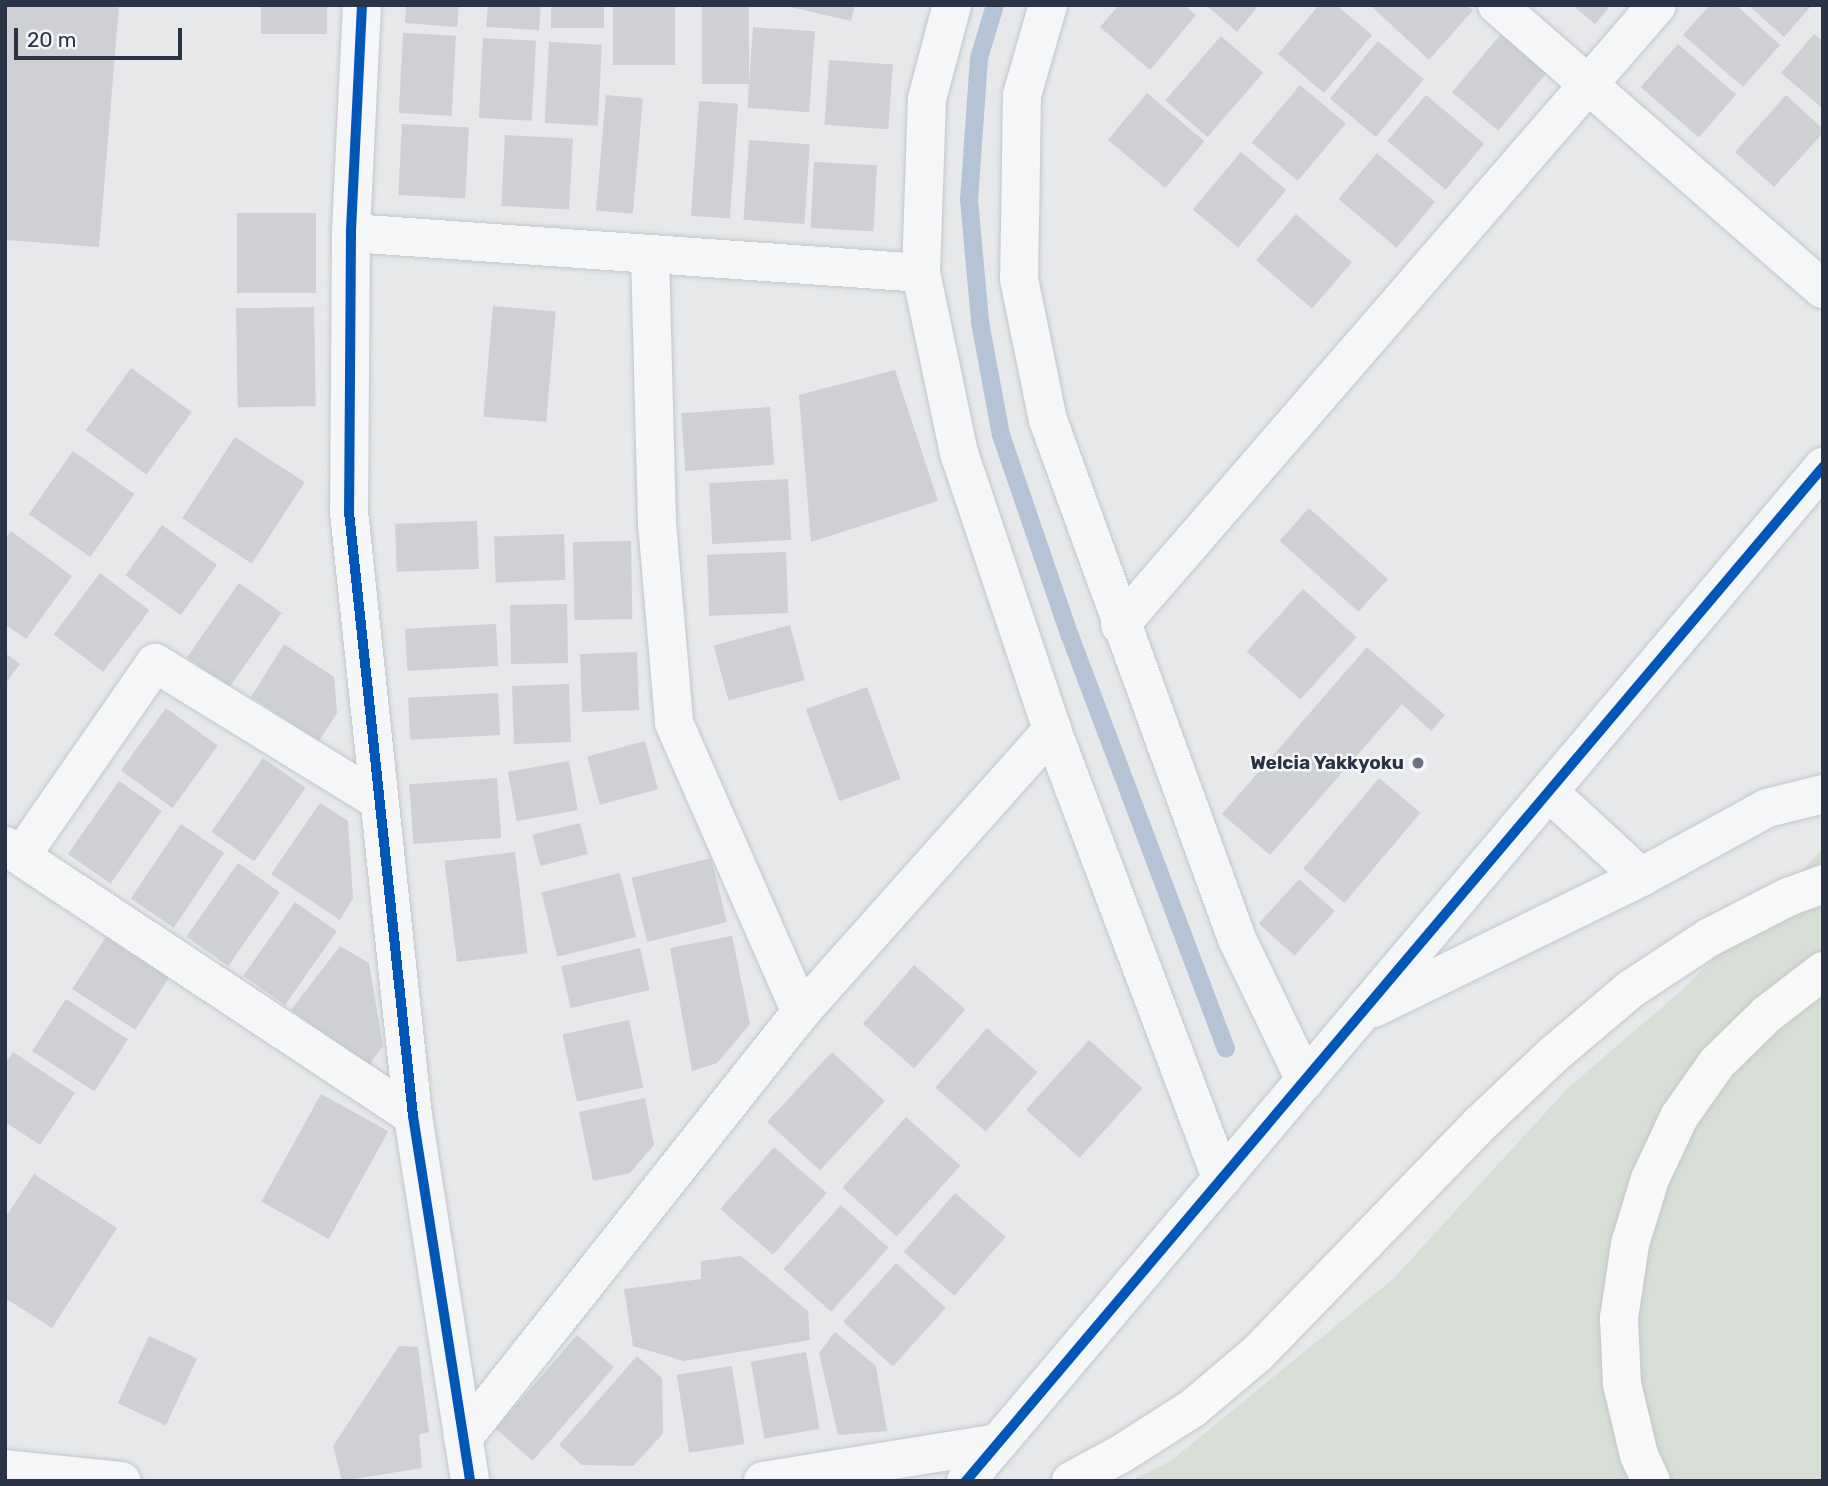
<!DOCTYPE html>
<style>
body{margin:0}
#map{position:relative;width:1828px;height:1486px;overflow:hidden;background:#e6e8ea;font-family:Rubik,sans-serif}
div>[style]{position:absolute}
.green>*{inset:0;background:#d6ded6}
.stream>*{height:18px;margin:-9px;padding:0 9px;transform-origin:9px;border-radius:9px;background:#b4c4d5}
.building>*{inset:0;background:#ced0d3;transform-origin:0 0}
.roads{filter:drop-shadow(0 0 2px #c4c6c8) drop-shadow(0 0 2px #c4c6c8)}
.minor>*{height:38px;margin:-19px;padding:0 19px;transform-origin:19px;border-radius:19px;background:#f5f6f7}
.highway>*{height:38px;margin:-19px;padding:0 19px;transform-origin:19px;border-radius:19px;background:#f8f8f8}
.cycleway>*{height:10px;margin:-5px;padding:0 5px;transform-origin:5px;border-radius:5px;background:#0057b8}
.dots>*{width:19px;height:19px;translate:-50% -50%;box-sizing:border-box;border:4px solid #f4f6f9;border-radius:50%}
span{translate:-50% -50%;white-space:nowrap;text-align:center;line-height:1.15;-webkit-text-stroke:5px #f4f6f9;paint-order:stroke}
.poi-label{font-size:19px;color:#2b3445;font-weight:700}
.right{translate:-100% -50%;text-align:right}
.frame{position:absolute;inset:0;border:7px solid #2b3445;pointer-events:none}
.scale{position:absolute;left:14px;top:28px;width:168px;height:32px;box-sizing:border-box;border:4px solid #2b3445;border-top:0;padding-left:9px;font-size:21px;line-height:24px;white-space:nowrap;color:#2b3445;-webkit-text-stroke:5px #f4f6f9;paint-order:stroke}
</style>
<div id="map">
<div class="green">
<i style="clip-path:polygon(1823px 849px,1823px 1481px,1131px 1481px,1172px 1460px,1393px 1279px,1568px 1088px,1681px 991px)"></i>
</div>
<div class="stream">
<i style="left:995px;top:5px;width:55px;rotate:106.8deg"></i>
<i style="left:979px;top:58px;width:142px;rotate:94deg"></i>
<i style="left:969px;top:200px;width:122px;rotate:84.8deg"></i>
<i style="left:980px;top:322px;width:115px;rotate:79.5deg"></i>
<i style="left:1001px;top:435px;width:213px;rotate:71.1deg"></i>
<i style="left:1070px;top:636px;width:441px;rotate:69.3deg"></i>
</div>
<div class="building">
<i style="clip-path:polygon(5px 5px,119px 5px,99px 247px,5px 240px)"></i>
<i style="left:261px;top:5px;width:66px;height:29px"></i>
<i style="clip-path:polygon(406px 5px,459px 5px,457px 27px,405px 23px)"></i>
<i style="clip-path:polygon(488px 5px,541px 5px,539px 30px,486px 27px)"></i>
<i style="left:551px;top:5px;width:53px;height:23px"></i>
<i style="left:613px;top:5px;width:62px;height:60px"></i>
<i style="left:702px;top:5px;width:47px;height:79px"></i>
<i style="clip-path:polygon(781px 5px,855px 5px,851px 21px)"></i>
<i style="clip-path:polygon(1119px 5px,1184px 5px,1196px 15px,1150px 70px,1100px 27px)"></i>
<i style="clip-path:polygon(1206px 5px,1259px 5px,1237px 32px)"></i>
<i style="clip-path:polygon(1319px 5px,1336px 5px,1372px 35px,1324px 93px,1278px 54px)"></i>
<i style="clip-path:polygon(1370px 5px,1467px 5px,1473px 10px,1429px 60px)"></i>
<i style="clip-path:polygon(1572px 5px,1611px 5px,1595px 24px)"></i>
<i style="clip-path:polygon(1710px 5px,1736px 5px,1780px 45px,1743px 87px,1683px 35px)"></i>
<i style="clip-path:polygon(1748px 5px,1812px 5px,1784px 37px)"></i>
<i style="left:753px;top:27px;width:62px;height:81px;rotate:4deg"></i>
<i style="left:403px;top:33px;width:53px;height:80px;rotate:3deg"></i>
<i style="left:1501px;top:34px;width:60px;height:76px;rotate:40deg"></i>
<i style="clip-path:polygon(1814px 34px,1823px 41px,1823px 109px,1781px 73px)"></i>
<i style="left:1221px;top:36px;width:56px;height:85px;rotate:41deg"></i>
<i style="left:483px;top:38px;width:53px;height:80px;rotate:3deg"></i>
<i style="left:1378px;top:41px;width:60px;height:75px;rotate:40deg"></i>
<i style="left:549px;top:42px;width:53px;height:81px;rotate:3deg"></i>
<i style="left:1678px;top:44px;width:77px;height:57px;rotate:41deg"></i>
<i style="left:829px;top:60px;width:64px;height:65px;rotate:4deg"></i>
<i style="left:1300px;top:85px;width:60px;height:75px;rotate:40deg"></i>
<i style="left:1147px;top:93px;width:75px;height:61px;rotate:40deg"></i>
<i style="left:606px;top:95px;width:37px;height:116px;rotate:5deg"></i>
<i style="left:1426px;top:95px;width:76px;height:60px;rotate:40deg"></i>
<i style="clip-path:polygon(1786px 95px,1823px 129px,1823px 133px,1774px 187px,1735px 152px)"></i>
<i style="left:699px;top:101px;width:39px;height:115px;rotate:4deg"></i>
<i style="left:402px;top:124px;width:67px;height:71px;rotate:3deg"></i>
<i style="left:505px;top:135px;width:68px;height:71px;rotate:3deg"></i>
<i style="left:749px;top:140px;width:61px;height:80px;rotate:4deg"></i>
<i style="left:1241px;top:152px;width:59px;height:75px;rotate:40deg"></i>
<i style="left:1377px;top:153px;width:76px;height:60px;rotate:40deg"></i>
<i style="left:814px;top:162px;width:63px;height:66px;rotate:3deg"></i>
<i style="left:237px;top:213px;width:79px;height:80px"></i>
<i style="left:1296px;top:214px;width:74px;height:61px;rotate:41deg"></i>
<i style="left:493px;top:306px;width:63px;height:111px;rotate:5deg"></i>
<i style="left:314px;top:307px;width:99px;height:78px;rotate:89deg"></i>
<i style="left:131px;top:368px;width:75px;height:77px;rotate:36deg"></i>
<i style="clip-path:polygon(895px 370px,938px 501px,811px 542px,799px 395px)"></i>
<i style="left:770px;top:407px;width:58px;height:89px;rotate:86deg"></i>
<i style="left:235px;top:437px;width:83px;height:97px;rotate:33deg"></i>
<i style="left:73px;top:451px;width:75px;height:77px;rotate:35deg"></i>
<i style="left:788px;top:479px;width:61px;height:79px;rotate:87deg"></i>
<i style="left:1309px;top:508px;width:106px;height:44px;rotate:42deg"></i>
<i style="left:477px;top:521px;width:48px;height:82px;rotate:88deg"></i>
<i style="left:162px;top:525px;width:68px;height:62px;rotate:36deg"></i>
<i style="clip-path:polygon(11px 531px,72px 576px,26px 639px,5px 624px,5px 539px)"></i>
<i style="left:564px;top:534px;width:46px;height:70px;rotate:88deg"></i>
<i style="left:631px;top:541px;width:78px;height:58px;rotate:89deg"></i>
<i style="left:786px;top:552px;width:61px;height:79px;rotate:88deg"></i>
<i style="left:100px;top:573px;width:62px;height:77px;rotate:37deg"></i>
<i style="left:239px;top:583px;width:52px;height:91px;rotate:35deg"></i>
<i style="left:1303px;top:589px;width:72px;height:84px;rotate:42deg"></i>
<i style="left:567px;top:604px;width:59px;height:57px;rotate:89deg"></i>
<i style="left:496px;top:624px;width:42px;height:91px;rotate:87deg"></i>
<i style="left:790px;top:625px;width:57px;height:79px;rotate:75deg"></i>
<i style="clip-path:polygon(284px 644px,334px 677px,337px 713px,319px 741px,251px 697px)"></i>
<i style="clip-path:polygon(1367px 647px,1445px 715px,1431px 731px,1402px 704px,1270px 855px,1222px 814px)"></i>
<i style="left:637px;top:652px;width:58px;height:57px;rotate:88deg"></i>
<i style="clip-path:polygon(5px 653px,20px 664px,5px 684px)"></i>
<i style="left:569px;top:684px;width:58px;height:57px;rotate:88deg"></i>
<i style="left:867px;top:687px;width:98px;height:65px;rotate:70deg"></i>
<i style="left:498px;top:693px;width:42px;height:90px;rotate:87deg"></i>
<i style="left:166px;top:708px;width:64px;height:77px;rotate:36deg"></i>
<i style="left:645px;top:741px;width:50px;height:60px;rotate:75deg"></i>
<i style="left:263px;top:758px;width:52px;height:90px;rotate:35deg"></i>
<i style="left:569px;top:761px;width:50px;height:62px;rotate:80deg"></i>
<i style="left:497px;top:778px;width:60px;height:88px;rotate:86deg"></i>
<i style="left:1379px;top:778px;width:54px;height:118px;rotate:40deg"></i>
<i style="left:119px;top:781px;width:52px;height:89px;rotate:35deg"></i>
<i style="clip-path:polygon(320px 803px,348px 821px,353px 898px,340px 920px,271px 874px)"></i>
<i style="left:580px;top:823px;width:32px;height:49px;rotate:76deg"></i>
<i style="left:181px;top:824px;width:52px;height:90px;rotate:34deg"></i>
<i style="left:515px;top:852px;width:102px;height:71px;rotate:83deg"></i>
<i style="left:711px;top:858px;width:66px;height:82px;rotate:76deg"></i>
<i style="left:238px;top:863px;width:51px;height:90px;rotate:35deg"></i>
<i style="left:620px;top:873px;width:66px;height:81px;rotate:76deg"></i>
<i style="left:1299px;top:879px;width:48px;height:60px;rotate:42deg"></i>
<i style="left:295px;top:902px;width:51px;height:90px;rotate:35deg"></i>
<i style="clip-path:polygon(732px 936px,750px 1024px,717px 1063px,692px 1071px,670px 948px)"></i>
<i style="left:106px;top:937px;width:75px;height:62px;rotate:33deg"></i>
<i style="clip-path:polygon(340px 946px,369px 963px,383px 1046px,369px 1065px,291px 1010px)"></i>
<i style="left:640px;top:948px;width:43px;height:81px;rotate:77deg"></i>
<i style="left:914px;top:965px;width:68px;height:78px;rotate:41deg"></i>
<i style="left:66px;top:999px;width:74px;height:62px;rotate:33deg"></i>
<i style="left:629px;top:1020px;width:69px;height:68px;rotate:78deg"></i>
<i style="left:987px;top:1028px;width:67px;height:79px;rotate:41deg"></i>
<i style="left:1089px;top:1040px;width:72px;height:94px;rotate:42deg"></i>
<i style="clip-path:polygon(13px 1052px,75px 1093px,40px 1145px,5px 1122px,5px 1064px)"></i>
<i style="left:832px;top:1052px;width:72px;height:95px;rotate:43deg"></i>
<i style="left:321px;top:1094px;width:77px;height:123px;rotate:29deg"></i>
<i style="clip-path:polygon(645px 1098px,654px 1145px,630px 1173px,593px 1181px,579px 1112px)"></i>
<i style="left:906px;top:1117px;width:73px;height:95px;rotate:42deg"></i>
<i style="left:774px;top:1147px;width:70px;height:82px;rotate:41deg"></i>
<i style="clip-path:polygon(34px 1174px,117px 1228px,52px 1328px,5px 1298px,5px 1218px)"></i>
<i style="left:955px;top:1193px;width:67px;height:78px;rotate:41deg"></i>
<i style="left:841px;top:1205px;width:64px;height:86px;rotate:42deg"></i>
<i style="clip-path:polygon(741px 1256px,808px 1311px,810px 1340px,684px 1361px,633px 1346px,624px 1289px,701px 1279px,701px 1261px)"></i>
<i style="left:896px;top:1263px;width:67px;height:79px;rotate:42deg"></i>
<i style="clip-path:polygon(835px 1332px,876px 1366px,887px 1431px,838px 1435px,819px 1353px)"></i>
<i style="left:577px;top:1335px;width:49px;height:124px;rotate:41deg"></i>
<i style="left:149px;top:1336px;width:53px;height:74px;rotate:25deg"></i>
<i style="clip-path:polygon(399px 1346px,418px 1347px,429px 1432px,419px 1435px,422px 1468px,342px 1481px,333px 1446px)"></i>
<i style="left:806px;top:1352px;width:78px;height:56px;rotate:80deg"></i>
<i style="clip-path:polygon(637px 1356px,662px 1378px,663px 1434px,633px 1466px,582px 1465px,559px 1445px)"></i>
<i style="left:732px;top:1366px;width:79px;height:56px;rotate:81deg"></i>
</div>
<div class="roads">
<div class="minor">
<i style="left:362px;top:5px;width:228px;rotate:92.8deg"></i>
<i style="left:351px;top:233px;width:279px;rotate:90.4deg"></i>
<i style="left:349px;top:512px;width:607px;rotate:83.95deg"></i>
<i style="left:413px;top:1116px;width:369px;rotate:81.1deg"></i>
<i style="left:952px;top:5px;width:97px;rotate:104.9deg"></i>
<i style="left:927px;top:99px;width:174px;rotate:92deg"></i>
<i style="left:921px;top:273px;width:184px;rotate:78.1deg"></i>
<i style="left:959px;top:453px;width:292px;rotate:71.4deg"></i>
<i style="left:1052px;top:730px;width:480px;rotate:69.3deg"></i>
<i style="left:1048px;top:5px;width:94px;rotate:106.1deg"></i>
<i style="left:1022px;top:95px;width:184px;rotate:90.9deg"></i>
<i style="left:1019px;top:279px;width:144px;rotate:78.4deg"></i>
<i style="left:1048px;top:420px;width:552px;rotate:69.99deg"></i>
<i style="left:1237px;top:939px;width:157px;rotate:64.3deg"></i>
<i style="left:1497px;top:5px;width:432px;rotate:41.1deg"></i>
<i style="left:351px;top:233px;width:571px;rotate:4.01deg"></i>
<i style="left:650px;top:254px;width:269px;rotate:88.5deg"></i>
<i style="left:657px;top:523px;width:201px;rotate:85.1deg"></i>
<i style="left:674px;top:723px;width:316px;rotate:66.3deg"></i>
<i style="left:1120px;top:625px;width:820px;rotate:-49.1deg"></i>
<i style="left:1550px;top:793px;width:124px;rotate:42.7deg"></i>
<i style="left:5px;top:846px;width:489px;rotate:33.5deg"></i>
<i style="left:21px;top:856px;width:235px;rotate:-55.2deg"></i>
<i style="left:155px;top:663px;width:263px;rotate:31.6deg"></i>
<i style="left:1374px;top:1008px;width:297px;rotate:-26.1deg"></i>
<i style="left:1641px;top:877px;width:144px;rotate:-28.7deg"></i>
<i style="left:1767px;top:808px;width:58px;rotate:-14deg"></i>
<i style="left:463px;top:1438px;width:544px;rotate:-51.57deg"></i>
<i style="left:801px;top:1012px;width:378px;rotate:-48.3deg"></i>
<i style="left:5px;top:1469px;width:117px;rotate:5.9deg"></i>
<i style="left:763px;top:1481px;width:238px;rotate:-9.2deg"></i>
<i style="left:966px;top:1481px;width:1328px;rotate:-49.8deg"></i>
</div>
<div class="highway">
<i style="left:1071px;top:1481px;width:57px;rotate:-28.4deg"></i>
<i style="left:1121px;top:1454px;width:85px;rotate:-32.6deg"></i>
<i style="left:1193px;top:1408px;width:84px;rotate:-40.2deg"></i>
<i style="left:1257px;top:1354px;width:322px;rotate:-45.9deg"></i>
<i style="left:1481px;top:1123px;width:100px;rotate:-43.4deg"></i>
<i style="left:1554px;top:1054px;width:101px;rotate:-40.2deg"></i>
<i style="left:1631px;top:989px;width:92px;rotate:-33.5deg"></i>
<i style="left:1708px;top:938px;width:90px;rotate:-27.1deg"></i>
<i style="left:1788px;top:897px;width:37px;rotate:-20deg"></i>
<i style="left:1651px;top:1481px;width:29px;rotate:-115deg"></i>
<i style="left:1639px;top:1455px;width:73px;rotate:-103.5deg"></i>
<i style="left:1622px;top:1384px;width:66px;rotate:-92.6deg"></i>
<i style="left:1619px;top:1318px;width:75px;rotate:-81.5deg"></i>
<i style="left:1630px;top:1244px;width:68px;rotate:-72.9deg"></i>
<i style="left:1650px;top:1179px;width:68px;rotate:-64.9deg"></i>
<i style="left:1679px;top:1117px;width:66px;rotate:-54.9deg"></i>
<i style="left:1717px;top:1063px;width:69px;rotate:-44.4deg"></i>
<i style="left:1766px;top:1015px;width:72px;rotate:-37.7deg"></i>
</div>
</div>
<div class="cycleway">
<i style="left:362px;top:5px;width:228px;rotate:92.8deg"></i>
<i style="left:351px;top:233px;width:279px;rotate:90.4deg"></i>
<i style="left:349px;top:512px;width:607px;rotate:83.95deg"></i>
<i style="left:413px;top:1116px;width:369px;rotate:81.1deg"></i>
<i style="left:966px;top:1481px;width:1328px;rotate:-49.8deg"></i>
</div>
<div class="dots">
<i style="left:1418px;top:763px;background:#6c737f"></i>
</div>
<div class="poi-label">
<span class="right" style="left:1404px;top:763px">Welcia Yakkyoku</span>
</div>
<div class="frame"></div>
<div class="scale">20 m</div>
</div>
